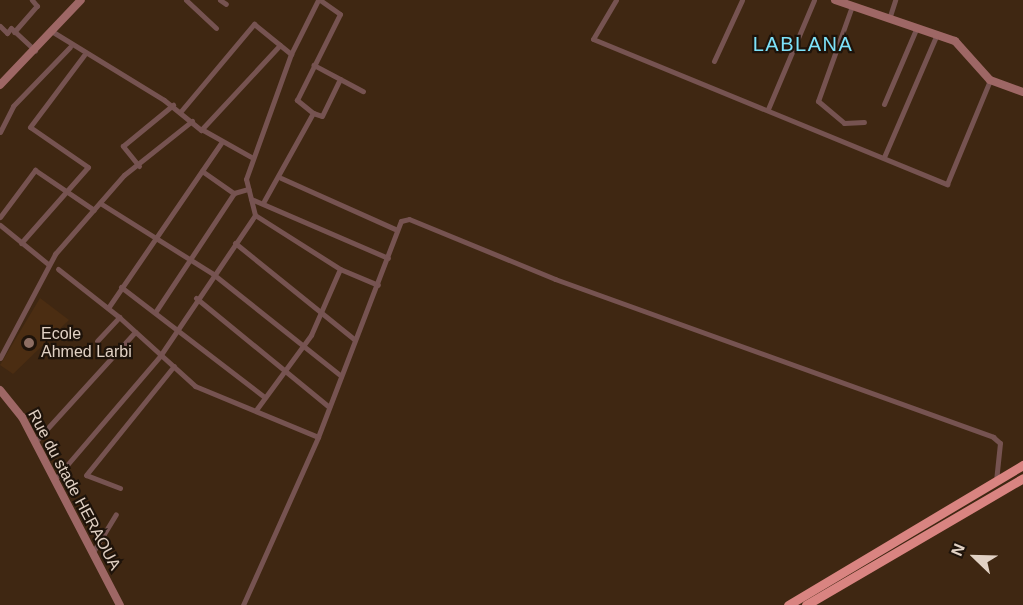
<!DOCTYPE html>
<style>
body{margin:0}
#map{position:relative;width:1023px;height:605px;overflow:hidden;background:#3f2712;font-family:Helvetica,sans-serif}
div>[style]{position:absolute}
.built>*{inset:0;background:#4b2d12}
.street>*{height:5px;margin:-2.5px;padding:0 2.5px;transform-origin:2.5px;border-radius:2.5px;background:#765351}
.secondary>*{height:8px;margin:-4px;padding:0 4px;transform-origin:4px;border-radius:4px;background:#9e6765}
.highway>*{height:9px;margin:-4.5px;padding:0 4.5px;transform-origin:4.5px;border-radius:4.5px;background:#d98481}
.dots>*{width:16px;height:16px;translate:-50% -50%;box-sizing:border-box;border:3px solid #1e130a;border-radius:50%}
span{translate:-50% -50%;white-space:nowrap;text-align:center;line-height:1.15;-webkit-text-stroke:4.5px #1e130a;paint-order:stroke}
.poi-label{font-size:16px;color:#e1d1c4}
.left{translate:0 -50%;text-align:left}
.street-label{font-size:16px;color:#e1d1c4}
.quarter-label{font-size:20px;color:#7de2fa;letter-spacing:1.5px}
.north{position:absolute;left:945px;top:527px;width:60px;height:60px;-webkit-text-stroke:4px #1e130a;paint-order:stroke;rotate:293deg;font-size:16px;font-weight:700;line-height:24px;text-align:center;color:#e1d1c4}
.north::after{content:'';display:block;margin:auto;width:21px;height:27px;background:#e1d1c4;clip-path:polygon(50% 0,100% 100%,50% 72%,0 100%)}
</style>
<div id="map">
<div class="built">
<i style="clip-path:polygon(40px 298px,69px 320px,13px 374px,0 365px)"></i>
</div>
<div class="street">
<i style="left:186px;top:0;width:41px;rotate:43deg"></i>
<i style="left:220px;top:0;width:7px;rotate:34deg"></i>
<i style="left:616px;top:0;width:45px;rotate:120.5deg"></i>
<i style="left:593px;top:39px;width:383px;rotate:22.3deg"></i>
<i style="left:947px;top:184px;width:113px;rotate:-67.5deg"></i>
<i style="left:852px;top:6px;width:101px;rotate:109.7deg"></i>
<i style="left:818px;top:101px;width:34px;rotate:40deg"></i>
<i style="left:844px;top:123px;width:20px;rotate:-3deg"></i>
<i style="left:889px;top:19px;width:20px;rotate:-72deg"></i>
<i style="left:0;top:26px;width:10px;rotate:45deg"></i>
<i style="left:7px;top:33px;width:6px;rotate:-51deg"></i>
<i style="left:11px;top:28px;width:33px;rotate:43deg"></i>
<i style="left:14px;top:32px;width:35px;rotate:-49deg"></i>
<i style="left:37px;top:6px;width:8px;rotate:-130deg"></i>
<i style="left:53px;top:32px;width:130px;rotate:31.5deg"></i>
<i style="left:164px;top:100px;width:48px;rotate:39deg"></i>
<i style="left:201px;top:130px;width:116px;rotate:-47.1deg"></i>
<i style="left:714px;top:61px;width:67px;rotate:-65.3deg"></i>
<i style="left:340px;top:79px;width:26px;rotate:28deg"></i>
<i style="left:884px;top:104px;width:84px;rotate:-66.8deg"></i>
<i style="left:768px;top:109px;width:118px;rotate:-67.1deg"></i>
<i style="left:181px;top:111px;width:114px;rotate:-50deg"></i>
<i style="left:254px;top:24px;width:48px;rotate:39deg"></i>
<i style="left:313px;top:113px;width:9px;rotate:18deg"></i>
<i style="left:322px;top:116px;width:41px;rotate:-64.1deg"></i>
<i style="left:340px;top:79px;width:30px;rotate:-152deg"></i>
<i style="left:203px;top:130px;width:57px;rotate:29.2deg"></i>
<i style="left:0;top:132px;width:29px;rotate:-63deg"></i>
<i style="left:13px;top:106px;width:82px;rotate:-46deg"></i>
<i style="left:884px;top:157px;width:134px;rotate:-66.7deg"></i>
<i style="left:139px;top:166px;width:26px;rotate:-129deg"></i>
<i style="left:123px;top:146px;width:65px;rotate:-39.4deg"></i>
<i style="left:202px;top:171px;width:39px;rotate:35deg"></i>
<i style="left:281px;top:178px;width:127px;rotate:24.1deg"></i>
<i style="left:251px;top:199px;width:149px;rotate:23.3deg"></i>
<i style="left:264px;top:201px;width:101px;rotate:-60.9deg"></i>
<i style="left:313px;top:113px;width:21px;rotate:-141deg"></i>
<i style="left:297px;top:100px;width:96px;rotate:-63.4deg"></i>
<i style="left:340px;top:14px;width:24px;rotate:-145deg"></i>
<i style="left:100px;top:203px;width:133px;rotate:32.1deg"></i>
<i style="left:213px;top:274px;width:162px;rotate:38.5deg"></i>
<i style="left:255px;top:215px;width:101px;rotate:32.4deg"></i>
<i style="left:340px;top:269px;width:41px;rotate:22.8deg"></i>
<i style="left:0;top:217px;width:59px;rotate:-53.3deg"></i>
<i style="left:35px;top:170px;width:71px;rotate:34.1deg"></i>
<i style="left:0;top:225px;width:62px;rotate:39.1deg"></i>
<i style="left:21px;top:243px;width:101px;rotate:-48.6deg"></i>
<i style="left:88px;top:167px;width:70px;rotate:-145.4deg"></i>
<i style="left:30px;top:127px;width:90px;rotate:-53.1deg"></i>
<i style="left:235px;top:243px;width:154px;rotate:38.9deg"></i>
<i style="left:58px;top:269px;width:78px;rotate:38.2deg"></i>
<i style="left:121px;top:287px;width:179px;rotate:37.5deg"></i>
<i style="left:196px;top:298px;width:172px;rotate:39.3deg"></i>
<i style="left:108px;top:308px;width:200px;rotate:-55.6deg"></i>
<i style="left:156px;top:311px;width:141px;rotate:-56.5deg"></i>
<i style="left:234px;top:193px;width:15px;rotate:-16deg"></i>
<i style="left:97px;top:341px;width:33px;rotate:-47deg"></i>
<i style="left:119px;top:317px;width:103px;rotate:42.2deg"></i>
<i style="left:195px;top:386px;width:133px;rotate:22.5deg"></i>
<i style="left:0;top:358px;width:118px;rotate:-62.1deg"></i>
<i style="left:55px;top:254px;width:105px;rotate:-48.9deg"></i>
<i style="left:124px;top:175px;width:87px;rotate:-38.5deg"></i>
<i style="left:256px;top:410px;width:93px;rotate:-53.7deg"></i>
<i style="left:311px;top:335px;width:72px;rotate:-66.3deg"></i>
<i style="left:35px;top:442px;width:149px;rotate:-47.7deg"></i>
<i style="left:55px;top:479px;width:162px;rotate:-49.5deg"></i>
<i style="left:160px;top:356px;width:170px;rotate:-56deg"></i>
<i style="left:255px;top:215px;width:37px;rotate:-104deg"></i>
<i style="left:246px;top:179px;width:133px;rotate:-70.2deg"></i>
<i style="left:291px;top:54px;width:60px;rotate:-63.4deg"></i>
<i style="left:120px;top:488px;width:36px;rotate:-159deg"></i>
<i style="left:86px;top:475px;width:140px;rotate:-51.1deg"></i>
<i style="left:93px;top:552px;width:44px;rotate:-58.8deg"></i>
<i style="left:243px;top:605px;width:184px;rotate:-65.9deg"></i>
<i style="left:318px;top:437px;width:231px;rotate:-69deg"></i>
<i style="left:401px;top:221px;width:8px;rotate:-14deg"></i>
<i style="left:409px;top:219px;width:158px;rotate:22.3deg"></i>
<i style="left:555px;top:279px;width:466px;rotate:19.8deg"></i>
<i style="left:993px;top:437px;width:9px;rotate:41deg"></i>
<i style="left:1000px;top:443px;width:37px;rotate:96deg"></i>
</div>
<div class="secondary">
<i style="left:835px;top:0;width:127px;rotate:18.9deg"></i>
<i style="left:955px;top:41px;width:52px;rotate:48.1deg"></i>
<i style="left:990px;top:80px;width:35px;rotate:20deg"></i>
<i style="left:0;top:85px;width:117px;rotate:-46.4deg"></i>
<i style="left:0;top:390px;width:35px;rotate:51deg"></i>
<i style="left:22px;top:417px;width:212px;rotate:62.5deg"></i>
</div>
<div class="highway">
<i style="left:788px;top:605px;width:274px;rotate:-30.8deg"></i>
<i style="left:806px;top:605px;width:251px;rotate:-30.3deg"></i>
</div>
<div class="dots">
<i style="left:29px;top:343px;background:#8d6e63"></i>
</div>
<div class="poi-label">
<span class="left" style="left:41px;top:343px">Ecole<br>Ahmed Larbi</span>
</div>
<div class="street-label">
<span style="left:74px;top:490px;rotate:62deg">Rue du stade HERAOUA</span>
</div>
<div class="quarter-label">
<span style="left:803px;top:44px">LABLANA</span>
</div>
<div class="north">N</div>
</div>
